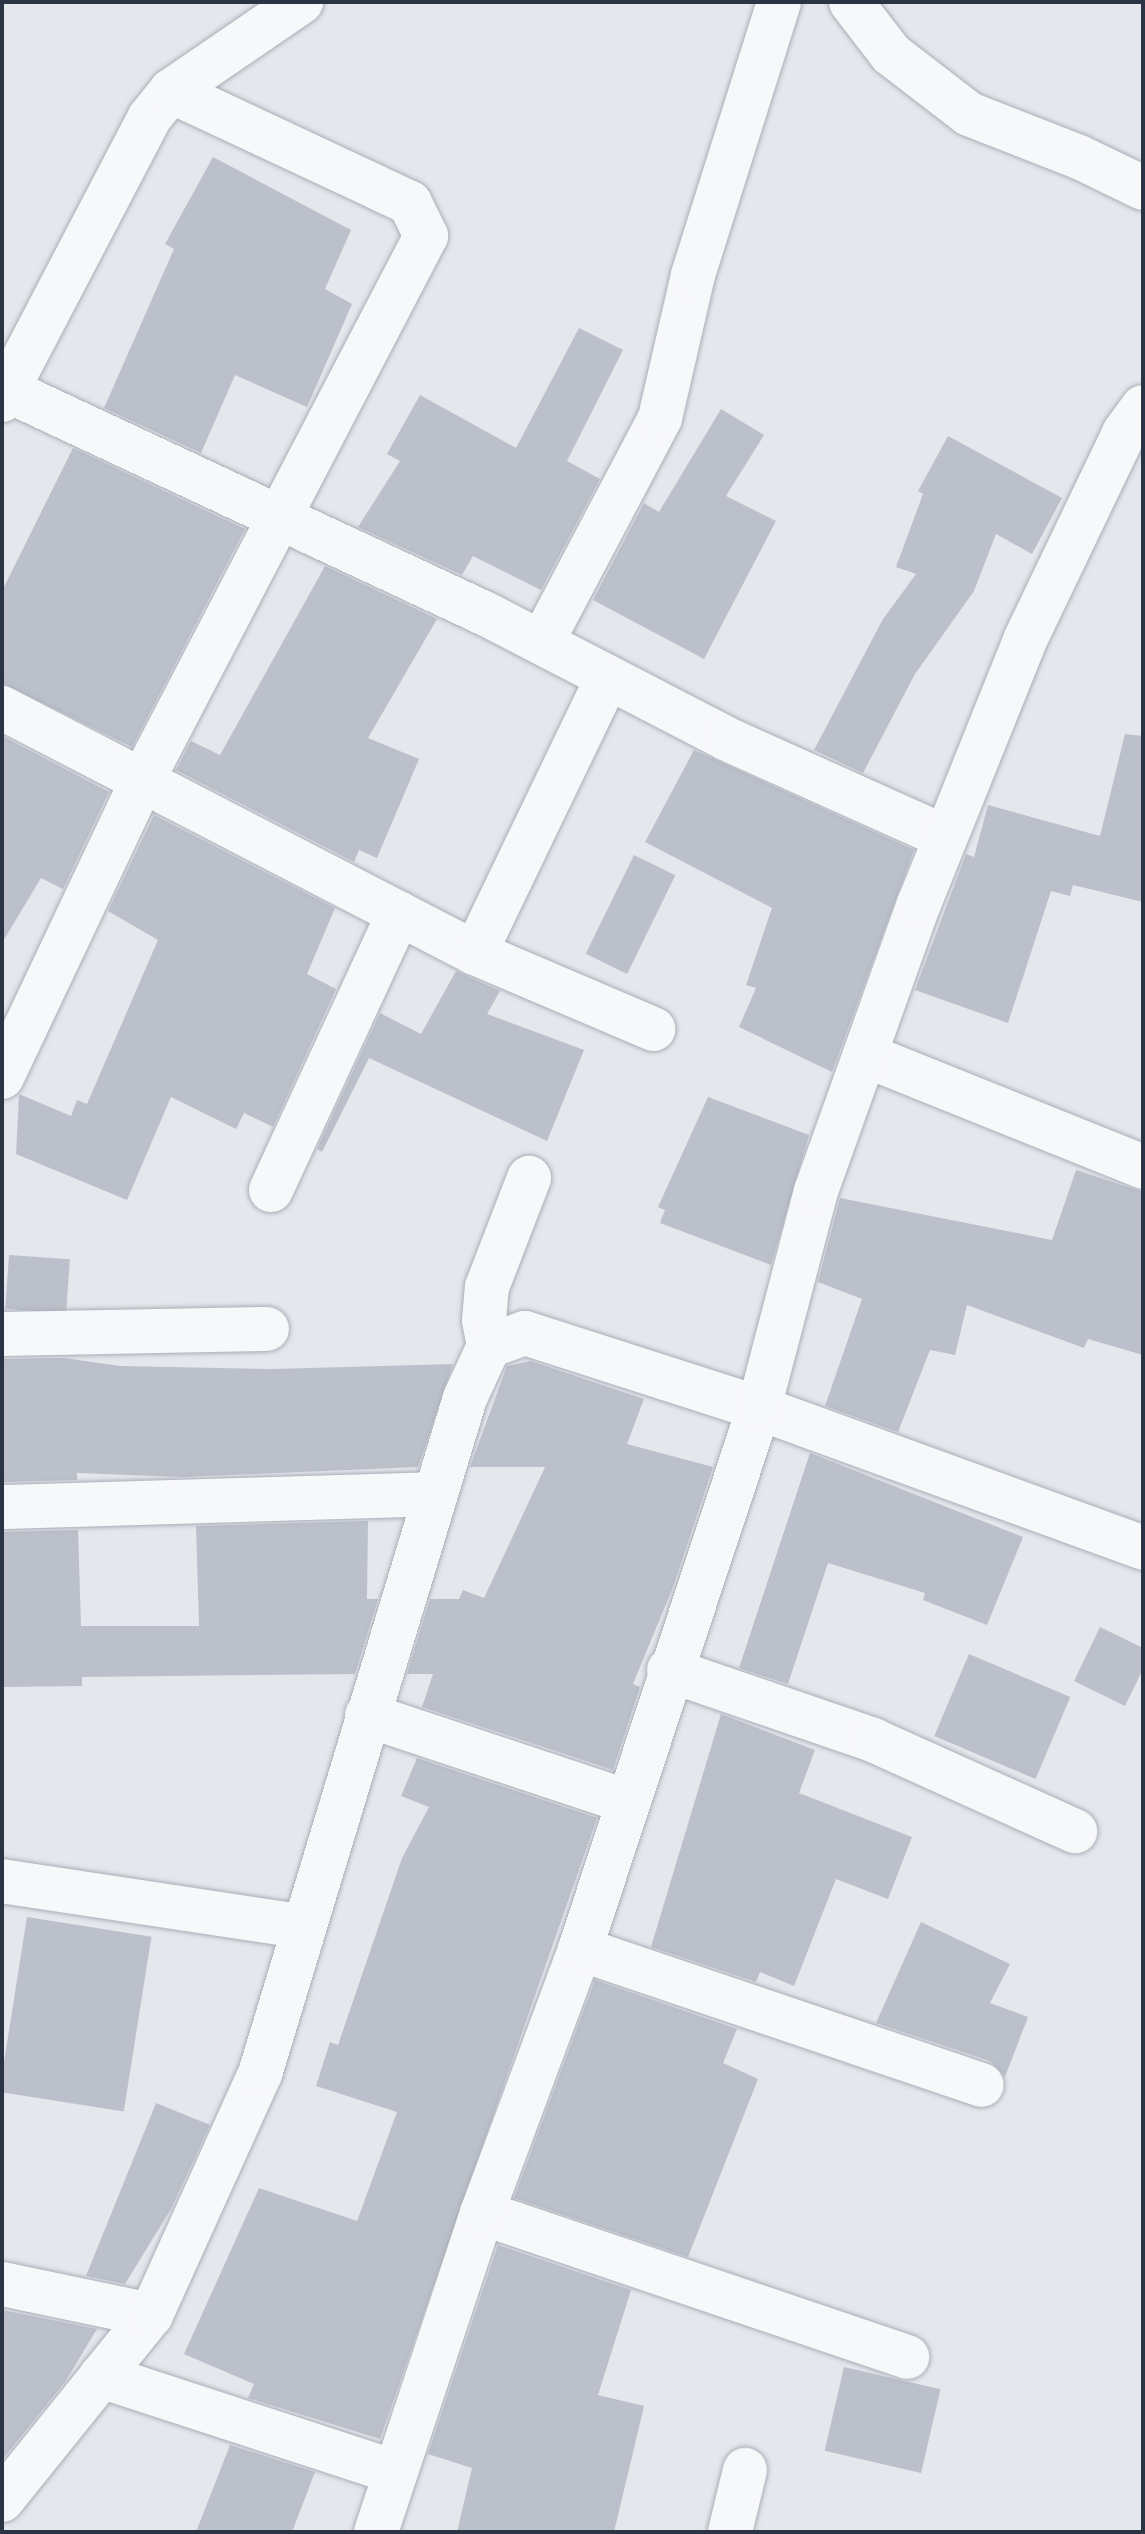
<!DOCTYPE html>
<style>
body{margin:0}
#map{position:relative;width:1145px;height:2534px;overflow:hidden;background:#e4e7ec;font-family:"Work Sans",sans-serif}
div>[style]{position:absolute}
.building>*{inset:0;background:#bbc0ca;transform-origin:0 0}
.roads{filter:drop-shadow(0 0 2px #a9aeb7) drop-shadow(0 0 2px #a9aeb7)}
.minor>*{height:44px;margin:-22px;padding:0 22px;transform-origin:22px;border-radius:22px;background:#f7f8fa}
span{translate:-50% -50%;white-space:nowrap;text-align:center;line-height:1.15;-webkit-text-stroke:8px #f4f6f9;paint-order:stroke}
.frame{position:absolute;inset:0;border:4px solid #2b3445;pointer-events:none}
</style>
<div id="map">
<div class="building">
<i style="clip-path:polygon(213px 157px,351px 230px,325px 289px,352px 304px,307px 407px,235px 375px,201px 453px,104px 408px,174px 249px,165px 244px)"></i>
<i style="clip-path:polygon(579px 328px,623px 350px,567px 461px,600px 479px,541px 590px,473px 556px,462px 575px,358px 527px,400px 461px,387px 454px,420px 395px,516px 448px)"></i>
<i style="clip-path:polygon(721px 409px,764px 435px,726px 496px,776px 521px,704px 659px,593px 600px,644px 503px,659px 512px)"></i>
<i style="clip-path:polygon(948px 436px,1062px 498px,1032px 554px,996px 534px,974px 591px,915px 674px,863px 773px,814px 750px,883px 619px,916px 574px,896px 567px,923px 494px,918px 491px)"></i>
<i style="clip-path:polygon(73px 448px,245px 529px,132px 747px,2px 683px,2px 591px)"></i>
<i style="clip-path:polygon(325px 566px,437px 619px,368px 738px,419px 759px,377px 858px,359px 850px,354px 862px,176px 770px,191px 741px,220px 755px)"></i>
<i style="clip-path:polygon(1125px 734px,1143px 736px,1143px 902px,1073px 885px,1070px 896px,1051px 891px,1008px 1023px,915px 990px,966px 854px,974px 857px,988px 805px,1100px 836px)"></i>
<i style="clip-path:polygon(2px 736px,109px 792px,63px 889px,41px 878px,2px 943px)"></i>
<i style="clip-path:polygon(694px 750px,914px 850px,832px 1072px,739px 1027px,756px 988px,746px 985px,772px 908px,645px 842px)"></i>
<i style="clip-path:polygon(154px 815px,335px 908px,307px 974px,336px 989px,273px 1127px,244px 1113px,236px 1129px,171px 1097px,127px 1200px,16px 1154px,19px 1094px,71px 1116px,77px 1100px,87px 1104px,158px 940px,108px 911px)"></i>
<i style="left:634px;top:855px;width:46px;height:110px;rotate:26deg"></i>
<i style="clip-path:polygon(456px 971px,500px 991px,487px 1014px,584px 1050px,547px 1141px,369px 1058px,322px 1152px,317px 1149px,380px 1013px,421px 1034px)"></i>
<i style="clip-path:polygon(708px 1097px,809px 1135px,771px 1265px,660px 1223px,665px 1210px,658px 1207px)"></i>
<i style="clip-path:polygon(1076px 1170px,1143px 1192px,1143px 1355px,1088px 1339px,1084px 1348px,967px 1305px,955px 1355px,930px 1350px,898px 1432px,825px 1406px,862px 1299px,818px 1282px,840px 1198px,1052px 1240px)"></i>
<i style="left:9px;top:1255px;width:61px;height:54px;rotate:4deg"></i>
<i style="clip-path:polygon(64px 1358px,120px 1366px,273px 1369px,453px 1364px,418px 1467px,181px 1477px,77px 1473px,77px 1480px,2px 1482px,3px 1359px)"></i>
<i style="clip-path:polygon(531px 1361px,644px 1399px,627px 1444px,713px 1467px,673px 1587px,633px 1684px,640px 1687px,613px 1770px,422px 1707px,433px 1674px,407px 1674px,430px 1599px,459px 1599px,463px 1590px,484px 1598px,545px 1467px,470px 1467px,507px 1366px)"></i>
<i style="clip-path:polygon(810px 1453px,1023px 1537px,987px 1625px,923px 1600px,925px 1593px,828px 1563px,788px 1684px,739px 1668px)"></i>
<i style="clip-path:polygon(368px 1521px,367px 1599px,378px 1599px,355px 1674px,82px 1677px,82px 1686px,2px 1687px,2px 1532px,78px 1530px,81px 1626px,199px 1626px,196px 1526px)"></i>
<i style="clip-path:polygon(1100px 1627px,1143px 1648px,1143px 1669px,1125px 1706px,1074px 1681px)"></i>
<i style="left:969px;top:1654px;width:110px;height:89px;rotate:23deg"></i>
<i style="clip-path:polygon(721px 1714px,815px 1750px,799px 1793px,912px 1837px,888px 1899px,836px 1879px,794px 1986px,760px 1972px,756px 1982px,651px 1947px)"></i>
<i style="clip-path:polygon(417px 1758px,597px 1818px,380px 2439px,248px 2398px,254px 2384px,184px 2354px,259px 2188px,357px 2221px,397px 2112px,316px 2086px,330px 2042px,338px 2045px,402px 1858px,429px 1807px,401px 1796px)"></i>
<i style="left:27px;top:1917px;width:126px;height:177px;rotate:9deg"></i>
<i style="clip-path:polygon(921px 1922px,1010px 1964px,990px 2003px,1028px 2017px,1005px 2077px,990px 2061px,876px 2023px)"></i>
<i style="clip-path:polygon(595px 1980px,737px 2029px,723px 2063px,758px 2079px,688px 2257px,514px 2198px)"></i>
<i style="clip-path:polygon(156px 2103px,210px 2125px,171px 2209px,125px 2284px,86px 2276px)"></i>
<i style="clip-path:polygon(498px 2245px,631px 2290px,598px 2395px,644px 2406px,614px 2532px,457px 2532px,472px 2468px,428px 2454px)"></i>
<i style="clip-path:polygon(2px 2310px,97px 2329px,65px 2382px,2px 2460px)"></i>
<i style="left:844px;top:2367px;width:99px;height:86px;rotate:13deg"></i>
<i style="clip-path:polygon(230px 2445px,315px 2472px,292px 2532px,196px 2532px)"></i>
</div>
<div class="roads">
<div class="minor">
<i style="left:851px;top:2px;width:66px;rotate:52.4deg"></i>
<i style="left:891px;top:54px;width:98px;rotate:37.6deg"></i>
<i style="left:969px;top:114px;width:118px;rotate:21.4deg"></i>
<i style="left:1079px;top:157px;width:71px;rotate:25.8deg"></i>
<i style="left:7px;top:390px;width:531px;rotate:25.07deg"></i>
<i style="left:488px;top:615px;width:269px;rotate:27.4deg"></i>
<i style="left:727px;top:739px;width:239px;rotate:24.2deg"></i>
<i style="left:2px;top:400px;width:319px;rotate:-62.4deg"></i>
<i style="left:150px;top:117px;width:33px;rotate:-51deg"></i>
<i style="left:171px;top:91px;width:158px;rotate:-34.4deg"></i>
<i style="left:542px;top:642px;width:253px;rotate:-62.2deg"></i>
<i style="left:660px;top:418px;width:147px;rotate:-77deg"></i>
<i style="left:693px;top:275px;width:286px;rotate:-72.5deg"></i>
<i style="left:2px;top:708px;width:533px;rotate:27.38deg"></i>
<i style="left:475px;top:953px;width:194px;rotate:23.1deg"></i>
<i style="left:475px;top:953px;width:306px;rotate:-64.3deg"></i>
<i style="left:865px;top:1055px;width:300px;rotate:21.9deg"></i>
<i style="left:2px;top:1077px;width:327px;rotate:-64.7deg"></i>
<i style="left:142px;top:781px;width:615px;rotate:-62.48deg"></i>
<i style="left:426px;top:236px;width:37px;rotate:-116deg"></i>
<i style="left:410px;top:203px;width:264px;rotate:-154.9deg"></i>
<i style="left:271px;top:1190px;width:305px;rotate:-65.2deg"></i>
<i style="left:2px;top:1334px;width:265px;rotate:-1.1deg"></i>
<i style="left:489px;top:1346px;width:26px;rotate:-101deg"></i>
<i style="left:484px;top:1320px;width:33px;rotate:-85deg"></i>
<i style="left:487px;top:1287px;width:117px;rotate:-68.9deg"></i>
<i style="left:2px;top:1507px;width:434px;rotate:-1.7deg"></i>
<i style="left:669px;top:1670px;width:216px;rotate:18.9deg"></i>
<i style="left:873px;top:1740px;width:222px;rotate:24.3deg"></i>
<i style="left:367px;top:1715px;width:273px;rotate:18.4deg"></i>
<i style="left:2px;top:1881px;width:302px;rotate:8.6deg"></i>
<i style="left:580px;top:1949px;width:424px;rotate:18.7deg"></i>
<i style="left:482px;top:2213px;width:449px;rotate:18.7deg"></i>
<i style="left:2px;top:2284px;width:152px;rotate:11.8deg"></i>
<i style="left:101px;top:2376px;width:308px;rotate:18.1deg"></i>
<i style="left:2px;top:2500px;width:238px;rotate:-51.2deg"></i>
<i style="left:151px;top:2315px;width:265px;rotate:-65.7deg"></i>
<i style="left:260px;top:2074px;width:706px;rotate:-73.13deg"></i>
<i style="left:465px;top:1398px;width:57px;rotate:-65.2deg"></i>
<i style="left:489px;top:1346px;width:38px;rotate:-20deg"></i>
<i style="left:525px;top:1333px;width:246px;rotate:17.8deg"></i>
<i style="left:759px;top:1408px;width:409px;rotate:20deg"></i>
<i style="left:376px;top:2532px;width:336px;rotate:-71.6deg"></i>
<i style="left:482px;top:2213px;width:282px;rotate:-69.6deg"></i>
<i style="left:580px;top:1949px;width:570px;rotate:-71.69deg"></i>
<i style="left:759px;top:1408px;width:224px;rotate:-75.3deg"></i>
<i style="left:816px;top:1191px;width:305px;rotate:-70.3deg"></i>
<i style="left:919px;top:904px;width:284px;rotate:-68.1deg"></i>
<i style="left:1025px;top:640px;width:229px;rotate:-64.4deg"></i>
<i style="left:1124px;top:433px;width:32px;rotate:-54deg"></i>
<i style="left:730px;top:2532px;width:64px;rotate:-76.4deg"></i>
</div>
</div>
<div class="frame"></div>
</div>
